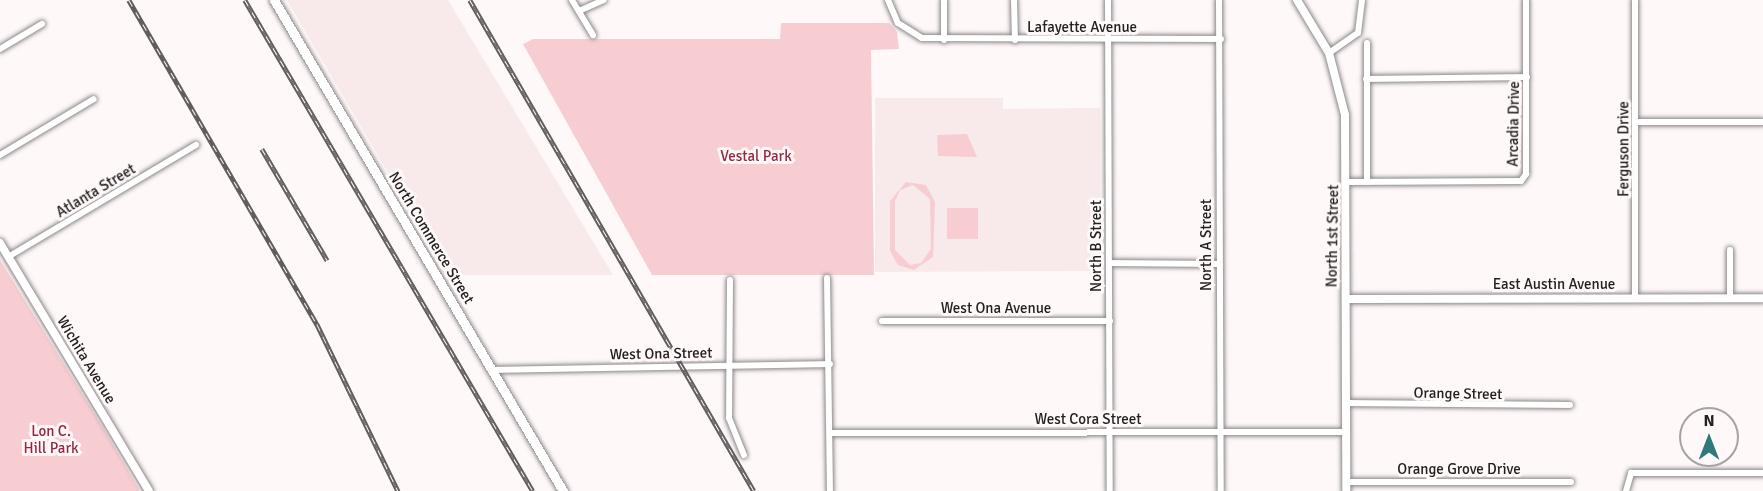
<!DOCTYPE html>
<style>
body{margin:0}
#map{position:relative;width:1763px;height:491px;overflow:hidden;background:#fef8f9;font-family:Signika,sans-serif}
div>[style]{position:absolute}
.built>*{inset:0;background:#f8e9ea}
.green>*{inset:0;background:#f7cdd1;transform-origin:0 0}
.roads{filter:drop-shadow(0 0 2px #8d8888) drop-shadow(0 0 2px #8d8888)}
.minor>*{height:6px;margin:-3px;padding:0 3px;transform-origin:3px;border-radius:3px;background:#fff}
.tertiary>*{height:8px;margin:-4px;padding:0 4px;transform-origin:4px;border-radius:4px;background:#fff}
.secondary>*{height:9px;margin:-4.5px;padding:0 4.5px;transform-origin:4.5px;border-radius:4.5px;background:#fff}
.rail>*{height:4.5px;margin-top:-2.25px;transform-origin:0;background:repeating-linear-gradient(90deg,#fef8f9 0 7px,#615d5e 0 14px);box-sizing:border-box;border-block:2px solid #615d5e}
span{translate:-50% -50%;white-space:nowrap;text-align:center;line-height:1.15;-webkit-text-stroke:6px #fef8f9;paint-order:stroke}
.street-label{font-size:15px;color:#222020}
.park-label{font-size:15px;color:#972540}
.north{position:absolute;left:1679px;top:407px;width:60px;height:60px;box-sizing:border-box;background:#fef8f9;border:2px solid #a6a2a2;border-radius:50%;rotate:0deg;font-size:16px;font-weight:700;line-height:24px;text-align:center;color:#222020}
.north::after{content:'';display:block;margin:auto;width:21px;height:27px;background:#2f797b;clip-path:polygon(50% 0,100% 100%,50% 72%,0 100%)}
</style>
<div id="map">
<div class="built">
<i style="clip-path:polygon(287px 0,448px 0,613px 275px,448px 275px)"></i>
<i style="clip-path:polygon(875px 98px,1003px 98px,1003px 109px,1100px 108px,1100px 271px,875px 272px)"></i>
</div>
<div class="green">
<i style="clip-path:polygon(781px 23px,889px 23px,897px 32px,899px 49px,871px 50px,874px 275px,652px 275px,523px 44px,533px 39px,780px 39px)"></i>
<i style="clip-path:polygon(967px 134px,977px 157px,938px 156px,937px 135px)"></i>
<i style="clip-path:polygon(evenodd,906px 182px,926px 185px,935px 202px,933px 257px,914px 270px,898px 265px,890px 251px,890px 201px,906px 182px,913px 185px,930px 199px,931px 249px,921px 263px,910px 265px,895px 250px,895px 201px,900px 190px,913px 185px)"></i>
<i style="left:947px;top:208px;width:31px;height:31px"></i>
<i style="clip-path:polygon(0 260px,105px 431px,140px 491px,0 491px)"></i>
</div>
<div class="roads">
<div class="minor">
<i style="left:572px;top:0;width:41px;rotate:59deg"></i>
<i style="left:888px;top:0;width:25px;rotate:67deg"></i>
<i style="left:898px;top:23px;width:28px;rotate:32deg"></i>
<i style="left:922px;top:38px;width:299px;rotate:0.2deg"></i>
<i style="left:944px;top:0;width:40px;rotate:90deg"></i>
<i style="left:1014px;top:0;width:40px;rotate:88.6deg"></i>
<i style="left:1108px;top:0;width:491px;rotate:89.8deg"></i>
<i style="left:1219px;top:0;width:491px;rotate:89.8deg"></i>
<i style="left:579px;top:11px;width:27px;rotate:-24deg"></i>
<i style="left:1367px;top:43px;width:139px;rotate:90deg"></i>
<i style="left:0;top:49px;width:49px;rotate:-30.8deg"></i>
<i style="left:1329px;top:53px;width:35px;rotate:-35deg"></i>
<i style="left:1358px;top:33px;width:33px;rotate:-83deg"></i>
<i style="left:1366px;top:79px;width:161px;rotate:-0.7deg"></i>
<i style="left:1636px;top:122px;width:127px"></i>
<i style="left:0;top:155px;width:109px;rotate:-30.8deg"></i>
<i style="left:1348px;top:182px;width:173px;rotate:-0.3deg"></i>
<i style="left:1521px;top:181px;width:9px;rotate:-54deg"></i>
<i style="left:1526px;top:174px;width:174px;rotate:-90deg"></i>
<i style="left:8px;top:257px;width:219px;rotate:-30.8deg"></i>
<i style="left:1109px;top:263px;width:110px;rotate:0.5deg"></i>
<i style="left:827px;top:278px;width:213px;rotate:89.2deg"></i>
<i style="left:730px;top:280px;width:138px;rotate:90.4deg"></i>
<i style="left:729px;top:418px;width:40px;rotate:68deg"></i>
<i style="left:1635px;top:298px;width:298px;rotate:-90deg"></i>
<i style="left:1730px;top:298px;width:48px;rotate:-90deg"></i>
<i style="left:882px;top:321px;width:228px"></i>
<i style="left:492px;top:370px;width:338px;rotate:-1deg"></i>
<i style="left:1346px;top:403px;width:224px;rotate:0.5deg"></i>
<i style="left:830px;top:433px;width:516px;rotate:-0.11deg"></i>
<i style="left:1346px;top:482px;width:225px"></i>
<i style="left:1626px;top:491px;width:19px;rotate:-74deg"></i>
<i style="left:1631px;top:473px;width:132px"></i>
</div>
<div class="tertiary">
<i style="left:1297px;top:0;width:62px;rotate:58.9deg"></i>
<i style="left:1329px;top:53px;width:64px;rotate:75.5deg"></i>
<i style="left:1345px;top:115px;width:376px;rotate:89.8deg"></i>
<i style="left:0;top:243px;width:289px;rotate:59deg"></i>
<i style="left:1346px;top:299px;width:417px;rotate:-0.1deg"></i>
</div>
<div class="secondary">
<i style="left:274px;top:0;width:570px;rotate:59.52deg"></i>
</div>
</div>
<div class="rail">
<i style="left:129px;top:0;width:375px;rotate:59.9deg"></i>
<i style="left:317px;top:324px;width:186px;rotate:64.1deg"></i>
<i style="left:245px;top:0;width:569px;rotate:59.61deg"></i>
<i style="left:470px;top:0;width:567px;rotate:59.95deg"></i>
<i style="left:262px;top:149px;width:129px;rotate:59.6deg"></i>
</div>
<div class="street-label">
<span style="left:1082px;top:28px">Lafayette Avenue</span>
<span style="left:1514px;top:124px;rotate:-89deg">Arcadia Drive</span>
<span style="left:1624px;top:149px;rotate:-90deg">Ferguson Drive</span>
<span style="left:96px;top:191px;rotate:-31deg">Atlanta Street</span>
<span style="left:1333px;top:236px;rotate:-89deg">North 1st Street</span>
<span style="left:431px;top:238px;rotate:59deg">North Commerce Street</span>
<span style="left:1207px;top:245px;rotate:-90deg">North A Street</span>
<span style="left:1097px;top:246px;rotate:-90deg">North B Street</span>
<span style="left:1554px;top:285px">East Austin Avenue</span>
<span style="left:996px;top:309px">West Ona Avenue</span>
<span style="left:661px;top:354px;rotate:-1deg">West Ona Street</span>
<span style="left:86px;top:360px;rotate:59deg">Wichita Avenue</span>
<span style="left:1458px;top:394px;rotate:1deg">Orange Street</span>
<span style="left:1088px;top:420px">West Cora Street</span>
<span style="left:1459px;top:470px">Orange Grove Drive</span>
</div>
<div class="park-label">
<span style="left:756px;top:157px">Vestal Park</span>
<span style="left:51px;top:440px">Lon C.<br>Hill Park</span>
</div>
<div class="north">N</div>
</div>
